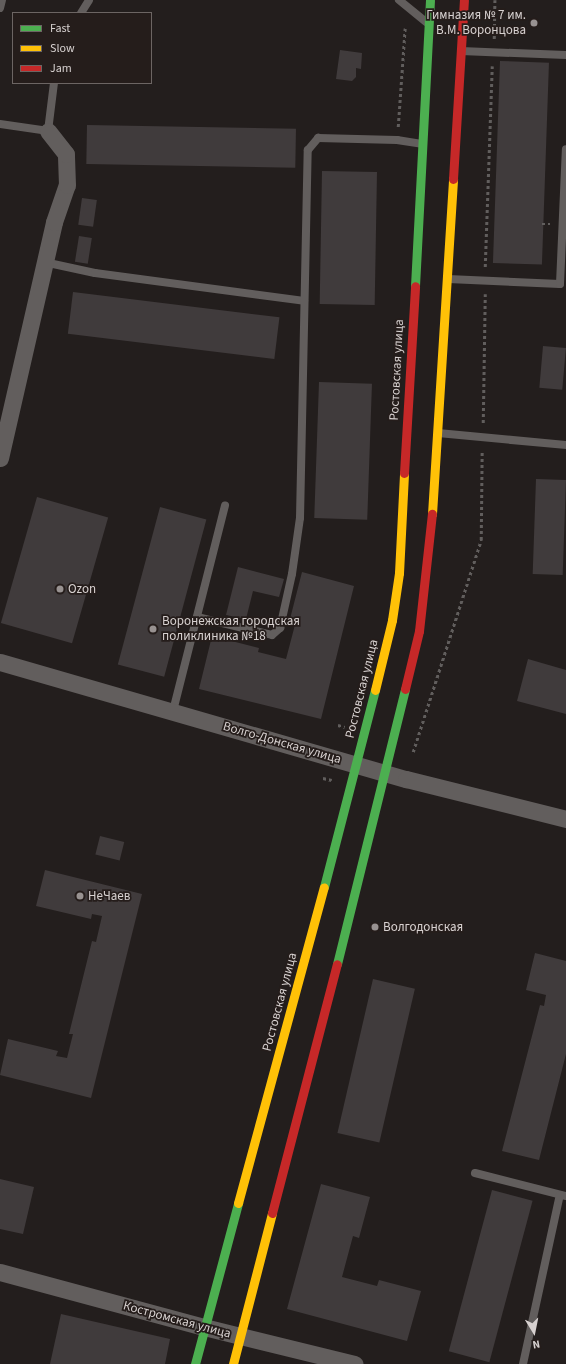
<!DOCTYPE html>
<meta charset="utf-8">
<style>
body{margin:0}
#map{position:relative;width:566px;height:1364px;overflow:hidden;background:#231e1d;font-family:"Source Sans 3",sans-serif}
div>[style]{position:absolute}
.building>*{inset:0;background:#403b3c;transform-origin:0 0}
.path>*{height:2.5px;margin-top:-1.25px;transform-origin:0;background:repeating-linear-gradient(90deg,#615e5d 0 3px,transparent 0 6px)}
.lane>*{height:8px;margin:-4px;padding:0 4px;transform-origin:4px;border-radius:4px;background:#625e5d}
.street>*{height:17px;margin:-8.5px;padding:0 8.5px;transform-origin:8.5px;border-radius:8.5px;background:#625e5d}
.fast>*{height:9px;margin:-4.5px;padding:0 4.5px;transform-origin:4.5px;border-radius:4.5px;background:#4caf50}
.slow>*{height:9px;margin:-4.5px;padding:0 4.5px;transform-origin:4.5px;border-radius:4.5px;background:#ffc107}
.jam>*{height:9px;margin:-4.5px;padding:0 4.5px;transform-origin:4.5px;border-radius:4.5px;background:#c62828}
.dots>*{width:11px;height:11px;translate:-50% -50%;box-sizing:border-box;border:2px solid #251d1b;border-radius:50%}
span{translate:-50% -50%;white-space:nowrap;text-align:center;line-height:1.15;-webkit-text-stroke:3.5px #251d1b;paint-order:stroke}
.poi-label{font-size:13px;color:#d7d1d0}
.right{translate:-100% -50%;text-align:right}
.left{translate:0 -50%;text-align:left}
.street-label{font-size:13px;color:#d7d1d0}
.legend{position:absolute;left:12px;top:12px;width:140px;height:72px;box-sizing:border-box;background:#251d1b;border:1px solid #6c6563;margin:0;padding:5px 7px;list-style:none;font-size:12px;color:#d7d1d0}
.legend li{display:flex;align-items:center;gap:8px;height:20px}
.legend b{width:20px;border:1px solid #6c6563}
.north{position:absolute;left:514px;top:1312px;width:40px;height:40px;-webkit-text-stroke:3px #251d1b;paint-order:stroke;rotate:170deg;font-size:11px;font-weight:700;line-height:16px;text-align:center;color:#d7d1d0}
.north::after{content:'';display:block;margin:auto;width:14px;height:18px;background:#d7d1d0;clip-path:polygon(50% 0,100% 100%,50% 72%,0 100%)}
</style>
<div id="map">
<div class="building">
<i style="clip-path:polygon(340px 50px,362px 53px,361px 69px,356px 68px,356px 77px,352px 81px,336px 79px)"></i>
<i style="left:500px;top:61px;width:49px;height:202px;rotate:2deg"></i>
<i style="left:87px;top:125px;width:209px;height:39px;rotate:1deg"></i>
<i style="left:322px;top:171px;width:55px;height:133px;rotate:1deg"></i>
<i style="left:82px;top:198px;width:15px;height:27px;rotate:8deg"></i>
<i style="left:79px;top:236px;width:13px;height:26px;rotate:9deg"></i>
<i style="left:73px;top:292px;width:208px;height:42px;rotate:7deg"></i>
<i style="left:543px;top:346px;width:23px;height:42px;rotate:5deg"></i>
<i style="left:319px;top:382px;width:53px;height:136px;rotate:2deg"></i>
<i style="left:536px;top:479px;width:30px;height:95px;rotate:2deg"></i>
<i style="left:37px;top:497px;width:74px;height:131px;rotate:16deg"></i>
<i style="left:160px;top:507px;width:48px;height:163px;rotate:15deg"></i>
<i style="clip-path:polygon(238px 567px,284px 579px,279px 597px,253px 591px,246px 619px,226px 615px)"></i>
<i style="clip-path:polygon(302px 572px,354px 586px,321px 719px,199px 689px,212px 636px,259px 648px,258px 652px,286px 659px,296px 621px,290px 619px)"></i>
<i style="clip-path:polygon(528px 659px,566px 670px,566px 714px,517px 701px)"></i>
<i style="left:100px;top:836px;width:25px;height:19px;rotate:14deg"></i>
<i style="clip-path:polygon(45px 870px,142px 894px,91px 1098px,0 1075px,8px 1039px,58px 1051px,56px 1056px,67px 1058px,73px 1034px,69px 1034px,92px 941px,96px 942px,102px 916px,92px 914px,91px 919px,36px 906px)"></i>
<i style="clip-path:polygon(535px 953px,566px 961px,566px 1054px,539px 1160px,502px 1151px,540px 1005px,544px 1006px,546px 995px,526px 990px)"></i>
<i style="left:373px;top:979px;width:43px;height:158px;rotate:13deg"></i>
<i style="clip-path:polygon(0 1179px,34px 1187px,23px 1234px,0 1229px)"></i>
<i style="clip-path:polygon(321px 1184px,370px 1197px,359px 1238px,353px 1236px,342px 1277px,377px 1286px,379px 1280px,421px 1291px,407px 1341px,287px 1309px)"></i>
<i style="left:492px;top:1190px;width:42px;height:167px;rotate:15deg"></i>
<i style="clip-path:polygon(61px 1314px,170px 1339px,165px 1364px,50px 1364px)"></i>
</div>
<div class="path">
<i style="left:494px;top:39px;width:39px;rotate:-89deg"></i>
<i style="left:398px;top:127px;width:99px;rotate:-86deg"></i>
<i style="left:542px;top:224px;width:8px"></i>
<i style="left:485px;top:267px;width:201px;rotate:-88deg"></i>
<i style="left:483px;top:423px;width:129px;rotate:-89.1deg"></i>
<i style="left:338px;top:725px;width:7px;rotate:16deg"></i>
<i style="left:413px;top:752px;width:223px;rotate:-72.2deg"></i>
<i style="left:481px;top:540px;width:90px;rotate:-89.4deg"></i>
<i style="left:323px;top:778px;width:9px;rotate:13deg"></i>
</div>
<div class="lane">
<i style="left:399px;top:0;width:35px;rotate:39deg"></i>
<i style="left:0;top:8px;width:8px;rotate:-76deg"></i>
<i style="left:81px;top:13px;width:15px;rotate:-58deg"></i>
<i style="left:461px;top:51px;width:105px;rotate:2.2deg"></i>
<i style="left:0;top:124px;width:49px;rotate:8.3deg"></i>
<i style="left:48px;top:131px;width:48px;rotate:-82.9deg"></i>
<i style="left:44px;top:262px;width:52px;rotate:12.2deg"></i>
<i style="left:95px;top:273px;width:211px;rotate:7.6deg"></i>
<i style="left:448px;top:279px;width:112px;rotate:2.6deg"></i>
<i style="left:560px;top:284px;width:135px;rotate:-87.5deg"></i>
<i style="left:438px;top:433px;width:129px;rotate:5.4deg"></i>
<i style="left:197px;top:617px;width:77px;rotate:13.5deg"></i>
<i style="left:272px;top:635px;width:11px;rotate:-41deg"></i>
<i style="left:280px;top:628px;width:55px;rotate:-77.5deg"></i>
<i style="left:292px;top:574px;width:57px;rotate:-81.9deg"></i>
<i style="left:300px;top:518px;width:368px;rotate:-88.8deg"></i>
<i style="left:308px;top:150px;width:16px;rotate:-50deg"></i>
<i style="left:318px;top:138px;width:79px;rotate:1.5deg"></i>
<i style="left:397px;top:140px;width:25px;rotate:9deg"></i>
<i style="left:173px;top:711px;width:212px;rotate:-75.8deg"></i>
<i style="left:475px;top:1173px;width:94px;rotate:14.2deg"></i>
<i style="left:523px;top:1364px;width:173px;rotate:-77.7deg"></i>
</div>
<div class="street">
<i style="left:0;top:458px;width:242px;rotate:-77.1deg"></i>
<i style="left:54px;top:222px;width:39px;rotate:-71deg"></i>
<i style="left:67px;top:185px;width:31px;rotate:-92deg"></i>
<i style="left:66px;top:154px;width:29px;rotate:-128deg"></i>
<i style="left:0;top:662px;width:423px;rotate:16.1deg"></i>
<i style="left:406px;top:779px;width:165px;rotate:14deg"></i>
<i style="left:0;top:1272px;width:211px;rotate:15.1deg"></i>
<i style="left:204px;top:1327px;width:155px;rotate:13.8deg"></i>
</div>
<div class="fast">
<i style="left:415px;top:286px;width:286px;rotate:-87deg"></i>
<i style="left:324px;top:887px;width:203px;rotate:-75.5deg"></i>
<i style="left:337px;top:964px;width:283px;rotate:-76.1deg"></i>
<i style="left:195px;top:1364px;width:167px;rotate:-75deg"></i>
</div>
<div class="slow">
<i style="left:432px;top:514px;width:336px;rotate:-86.4deg"></i>
<i style="left:375px;top:690px;width:72px;rotate:-76.3deg"></i>
<i style="left:392px;top:620px;width:48px;rotate:-81.5deg"></i>
<i style="left:399px;top:573px;width:100px;rotate:-87.1deg"></i>
<i style="left:238px;top:1203px;width:327px;rotate:-74.8deg"></i>
<i style="left:233px;top:1364px;width:156px;rotate:-75.5deg"></i>
</div>
<div class="jam">
<i style="left:453px;top:179px;width:179px;rotate:-86.5deg"></i>
<i style="left:404px;top:473px;width:187px;rotate:-86.6deg"></i>
<i style="left:405px;top:689px;width:60px;rotate:-76.4deg"></i>
<i style="left:419px;top:631px;width:118px;rotate:-83.7deg"></i>
<i style="left:272px;top:1213px;width:257px;rotate:-75.4deg"></i>
</div>
<div class="dots">
<i style="left:534px;top:23px;background:#989291"></i>
<i style="left:60px;top:589px;background:#989291"></i>
<i style="left:153px;top:629px;background:#989291"></i>
<i style="left:80px;top:896px;background:#989291"></i>
<i style="left:375px;top:927px;background:#989291"></i>
</div>
<div class="poi-label">
<span class="right" style="left:526px;top:23px">Гимназия № 7 им.<br>В.М. Воронцова</span>
<span class="left" style="left:68px;top:589px">Ozon</span>
<span class="left" style="left:162px;top:629px">Воронежская городская<br>поликлиника №18</span>
<span class="left" style="left:88px;top:896px">НеЧаев</span>
<span class="left" style="left:383px;top:927px">Волгодонская</span>
</div>
<div class="street-label">
<span style="left:397px;top:370px;rotate:-87deg">Ростовская улица</span>
<span style="left:362px;top:689px;rotate:-76deg">Ростовская улица</span>
<span style="left:282px;top:743px;rotate:16deg">Волго-Донская улица</span>
<span style="left:280px;top:1002px;rotate:-75deg">Ростовская улица</span>
<span style="left:177px;top:1320px;rotate:15deg">Костромская улица</span>
</div>
<ul class="legend">
<li><b style="height:5px;background:#4caf50"></b>Fast</li>
<li><b style="height:5px;background:#ffc107"></b>Slow</li>
<li><b style="height:5px;background:#c62828"></b>Jam</li>
</ul>
<div class="north">N</div>
</div>
